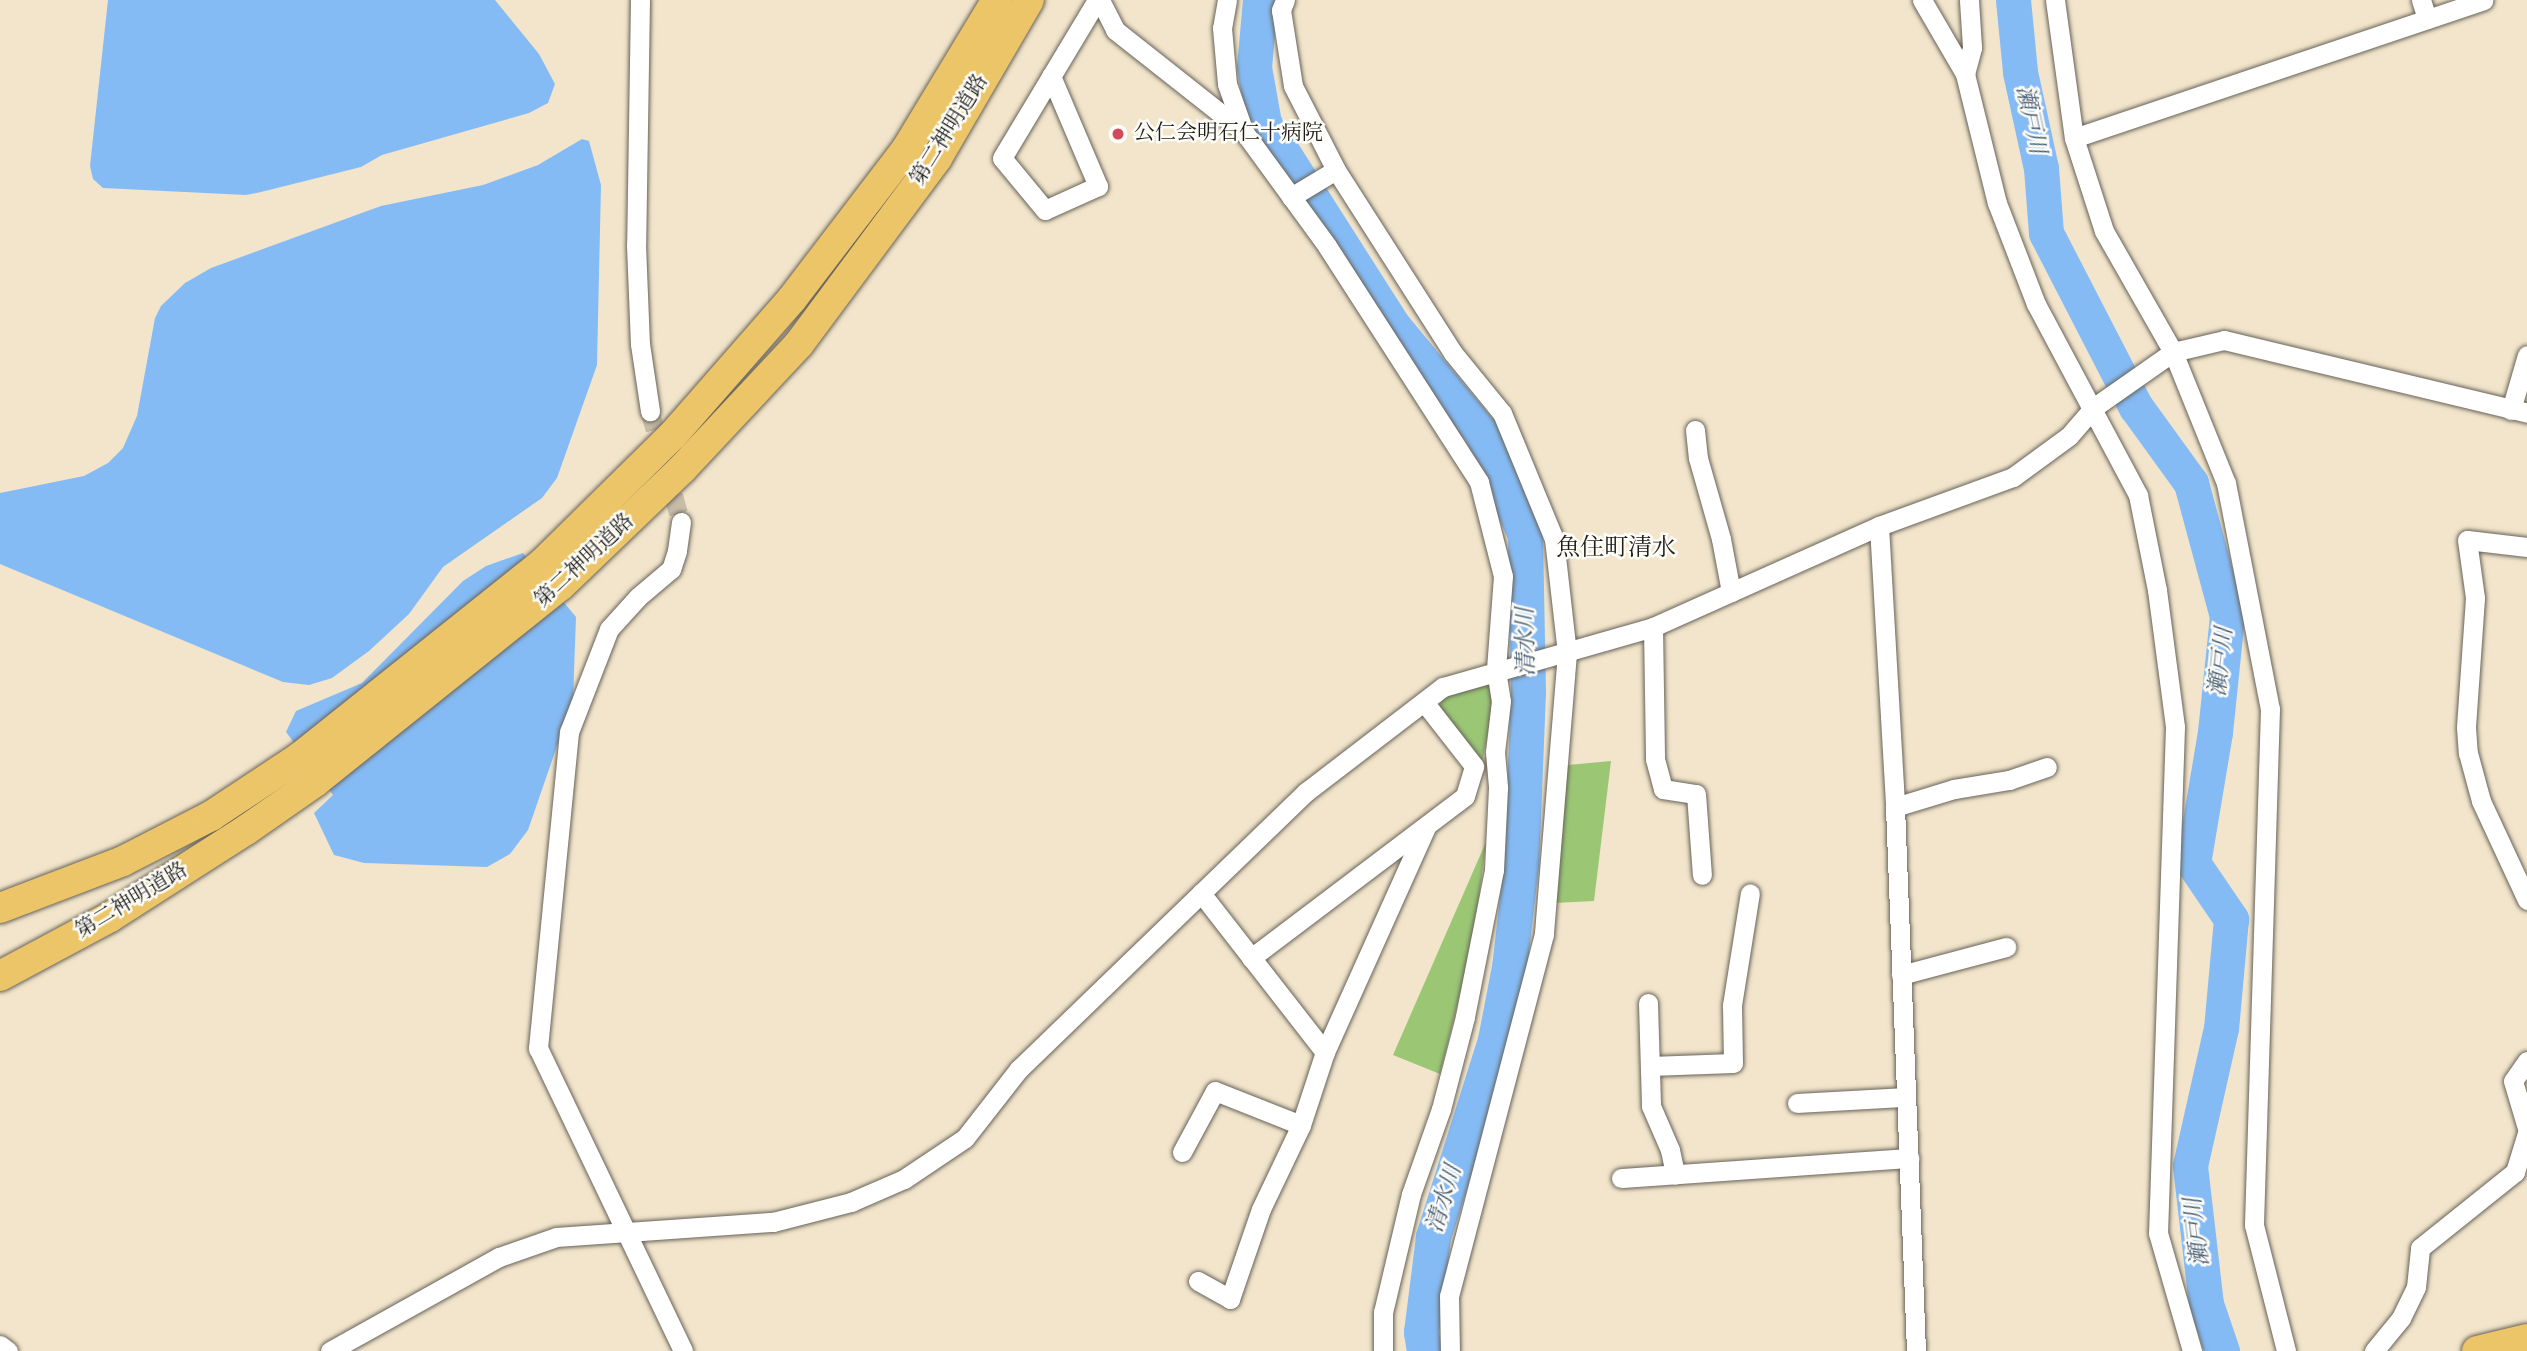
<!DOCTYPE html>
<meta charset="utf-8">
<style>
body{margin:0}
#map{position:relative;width:2527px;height:1351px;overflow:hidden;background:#f2e5cb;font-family:Vollkorn,"Noto Serif JP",serif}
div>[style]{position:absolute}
.green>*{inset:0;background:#9bc775}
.water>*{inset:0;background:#85bbf5}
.river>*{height:35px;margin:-17.5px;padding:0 17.5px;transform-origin:17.5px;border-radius:17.5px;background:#85bbf5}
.minor-tunnel>*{height:19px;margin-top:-9.5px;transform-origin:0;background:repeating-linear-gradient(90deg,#c7bda8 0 19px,transparent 0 29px)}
.roads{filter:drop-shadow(0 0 2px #676259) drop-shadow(0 0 2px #676259)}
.minor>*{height:19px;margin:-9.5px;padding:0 9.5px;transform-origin:9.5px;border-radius:9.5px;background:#fff}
.highway>*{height:30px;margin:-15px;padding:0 15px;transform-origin:15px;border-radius:15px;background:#ecc569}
.dots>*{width:19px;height:19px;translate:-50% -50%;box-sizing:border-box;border:4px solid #fdfcf7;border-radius:50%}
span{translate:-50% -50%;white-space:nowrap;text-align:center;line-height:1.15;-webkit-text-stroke:5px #fdfcf7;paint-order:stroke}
.street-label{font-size:21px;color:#1c1c1c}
.poi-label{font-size:21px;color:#1c1c1c}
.left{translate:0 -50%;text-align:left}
.water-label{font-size:23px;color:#465c73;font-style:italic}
.quarter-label{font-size:24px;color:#1c1c1c}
</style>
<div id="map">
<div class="green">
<i style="clip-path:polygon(1492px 679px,1494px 704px,1482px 762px,1440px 707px,1442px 699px)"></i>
<i style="clip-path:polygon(1611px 761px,1594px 901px,1554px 903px,1568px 765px)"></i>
<i style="clip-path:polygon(1486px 842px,1473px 943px,1440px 1074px,1393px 1055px)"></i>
</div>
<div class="water">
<i style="clip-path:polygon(108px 0,495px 0,539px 54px,555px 84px,548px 103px,529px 113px,382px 155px,361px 167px,261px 192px,246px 195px,103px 188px,93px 179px,90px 166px)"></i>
<i style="clip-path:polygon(582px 139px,589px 141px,601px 185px,597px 365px,557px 478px,542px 498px,443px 567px,409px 614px,369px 651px,332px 678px,309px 685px,283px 682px,0 564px,0 493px,84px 476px,108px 463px,123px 448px,137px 416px,155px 318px,161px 306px,185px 283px,211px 268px,381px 206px,483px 185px,538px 165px)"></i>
<i style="clip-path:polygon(523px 553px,576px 617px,573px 700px,528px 830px,510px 854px,487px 867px,364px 863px,334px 855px,314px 813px,333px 795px,286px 732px,296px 711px,362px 683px,463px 581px,486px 566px)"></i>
</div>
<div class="river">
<i style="left:1260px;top:0;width:67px;rotate:95.1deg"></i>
<i style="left:1254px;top:67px;width:57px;rotate:79.9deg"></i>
<i style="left:1264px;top:123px;width:238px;rotate:57.5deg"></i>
<i style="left:1392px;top:324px;width:139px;rotate:50.6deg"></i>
<i style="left:1480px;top:431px;width:113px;rotate:66.6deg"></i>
<i style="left:1525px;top:535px;width:157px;rotate:88.9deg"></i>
<i style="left:1528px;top:692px;width:172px;rotate:92.3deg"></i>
<i style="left:1521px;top:864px;width:104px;rotate:96.6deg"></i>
<i style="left:1509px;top:967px;width:74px;rotate:100.9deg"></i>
<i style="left:1495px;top:1040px;width:207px;rotate:107.5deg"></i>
<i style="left:1433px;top:1237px;width:96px;rotate:97.2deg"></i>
<i style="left:1421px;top:1332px;width:19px;rotate:81deg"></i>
<i style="left:2013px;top:0;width:72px;rotate:84.4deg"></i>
<i style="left:2020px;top:72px;width:98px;rotate:77.7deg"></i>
<i style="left:2041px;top:168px;width:65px;rotate:85.6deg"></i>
<i style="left:2046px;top:233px;width:196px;rotate:62.7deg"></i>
<i style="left:2136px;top:407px;width:94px;rotate:54.1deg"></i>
<i style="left:2191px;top:483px;width:138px;rotate:74.9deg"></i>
<i style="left:2227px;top:616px;width:117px;rotate:95.9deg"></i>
<i style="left:2215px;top:732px;width:133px;rotate:99.5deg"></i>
<i style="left:2193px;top:863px;width:68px;rotate:55.8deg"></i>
<i style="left:2231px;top:919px;width:109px;rotate:95.2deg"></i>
<i style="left:2221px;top:1028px;width:141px;rotate:102.7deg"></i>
<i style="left:2190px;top:1166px;width:139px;rotate:83.4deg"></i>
<i style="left:2206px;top:1304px;width:50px;rotate:71.2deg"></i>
</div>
<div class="minor-tunnel">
<i style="left:650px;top:411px;width:115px;rotate:74.4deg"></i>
</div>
<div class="roads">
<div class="minor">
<i style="left:640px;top:0;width:245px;rotate:90.9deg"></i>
<i style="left:636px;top:245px;width:99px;rotate:87.7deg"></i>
<i style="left:640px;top:344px;width:68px;rotate:81.5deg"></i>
<i style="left:1100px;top:0;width:34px;rotate:63deg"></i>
<i style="left:1115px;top:30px;width:164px;rotate:38.3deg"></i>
<i style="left:1227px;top:0;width:28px;rotate:100deg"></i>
<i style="left:1222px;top:28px;width:56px;rotate:84.9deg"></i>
<i style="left:1227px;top:84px;width:51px;rotate:70.5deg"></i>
<i style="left:1244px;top:132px;width:141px;rotate:53.9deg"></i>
<i style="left:1327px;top:246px;width:281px;rotate:57.2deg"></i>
<i style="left:1479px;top:482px;width:97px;rotate:75.7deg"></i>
<i style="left:1503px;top:576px;width:94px;rotate:94.3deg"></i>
<i style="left:1496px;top:670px;width:31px;rotate:81deg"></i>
<i style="left:1501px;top:701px;width:51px;rotate:96.7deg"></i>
<i style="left:1495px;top:752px;width:36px;rotate:85deg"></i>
<i style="left:1498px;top:788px;width:82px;rotate:92.8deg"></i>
<i style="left:1494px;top:870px;width:150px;rotate:101.2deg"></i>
<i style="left:1465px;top:1017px;width:95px;rotate:104.6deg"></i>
<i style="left:1441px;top:1109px;width:90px;rotate:109.4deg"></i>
<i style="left:1411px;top:1194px;width:121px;rotate:103.3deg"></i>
<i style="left:1383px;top:1312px;width:39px;rotate:90deg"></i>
<i style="left:1285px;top:0;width:11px;rotate:112deg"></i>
<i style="left:1281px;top:10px;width:77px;rotate:81deg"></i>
<i style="left:1293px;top:86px;width:94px;rotate:62.9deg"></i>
<i style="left:1336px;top:170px;width:217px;rotate:57.4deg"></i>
<i style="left:1453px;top:353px;width:77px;rotate:50.8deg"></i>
<i style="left:1502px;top:413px;width:136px;rotate:67.6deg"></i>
<i style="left:1554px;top:539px;width:115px;rotate:83.5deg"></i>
<i style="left:1567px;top:653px;width:282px;rotate:94.7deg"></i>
<i style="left:1544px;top:934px;width:374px;rotate:104.7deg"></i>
<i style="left:1449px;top:1296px;width:55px;rotate:89deg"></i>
<i style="left:1922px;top:0;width:86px;rotate:59.8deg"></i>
<i style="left:1965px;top:74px;width:133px;rotate:76.1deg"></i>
<i style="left:1997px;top:203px;width:108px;rotate:68.9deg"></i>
<i style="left:2036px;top:304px;width:217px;rotate:61.9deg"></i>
<i style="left:2138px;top:495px;width:97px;rotate:78.7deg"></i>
<i style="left:2157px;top:590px;width:138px;rotate:82.5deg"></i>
<i style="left:2175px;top:727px;width:506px;rotate:91.92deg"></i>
<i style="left:2158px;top:1233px;width:123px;rotate:73.9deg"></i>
<i style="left:2055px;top:0;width:139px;rotate:82.2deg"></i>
<i style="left:2074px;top:138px;width:98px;rotate:72.1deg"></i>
<i style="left:2104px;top:231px;width:139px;rotate:60.3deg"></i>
<i style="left:2173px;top:352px;width:141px;rotate:68deg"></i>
<i style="left:2226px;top:483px;width:230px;rotate:79deg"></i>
<i style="left:2270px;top:709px;width:516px;rotate:91.78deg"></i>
<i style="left:2254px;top:1225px;width:130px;rotate:75.7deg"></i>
<i style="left:2421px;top:0;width:20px;rotate:72deg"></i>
<i style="left:1965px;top:74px;width:28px;rotate:-75deg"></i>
<i style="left:1972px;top:47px;width:47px;rotate:-93.7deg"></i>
<i style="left:1051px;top:76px;width:120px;rotate:66.9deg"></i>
<i style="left:1098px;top:186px;width:58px;rotate:155.6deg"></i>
<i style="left:1045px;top:210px;width:67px;rotate:-129.6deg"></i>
<i style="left:1002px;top:158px;width:184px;rotate:-59deg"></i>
<i style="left:2074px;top:138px;width:432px;rotate:-18.6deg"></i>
<i style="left:1291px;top:197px;width:52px;rotate:-31deg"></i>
<i style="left:2511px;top:410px;width:57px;rotate:-73.8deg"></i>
<i style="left:1695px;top:430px;width:28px;rotate:84deg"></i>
<i style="left:1698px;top:458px;width:84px;rotate:74.1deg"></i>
<i style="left:1721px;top:539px;width:54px;rotate:79.3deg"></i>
<i style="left:681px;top:522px;width:29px;rotate:98deg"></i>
<i style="left:677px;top:551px;width:19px;rotate:108deg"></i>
<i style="left:671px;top:569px;width:43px;rotate:139.7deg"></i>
<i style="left:638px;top:597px;width:43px;rotate:132.2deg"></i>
<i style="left:609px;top:629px;width:110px;rotate:111.2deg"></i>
<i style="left:569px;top:732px;width:318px;rotate:95.6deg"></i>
<i style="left:538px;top:1048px;width:336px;rotate:64.4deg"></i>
<i style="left:1879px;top:526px;width:281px;rotate:86.7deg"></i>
<i style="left:1895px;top:807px;width:544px;rotate:87.79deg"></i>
<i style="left:2527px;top:547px;width:60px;rotate:-173.3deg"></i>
<i style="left:2467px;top:540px;width:59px;rotate:82.1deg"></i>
<i style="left:2475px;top:598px;width:129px;rotate:94deg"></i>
<i style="left:2466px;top:727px;width:26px;rotate:86deg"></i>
<i style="left:2468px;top:753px;width:50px;rotate:74.8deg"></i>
<i style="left:2481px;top:801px;width:109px;rotate:65.1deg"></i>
<i style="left:1653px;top:627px;width:132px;rotate:89.1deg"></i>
<i style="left:1655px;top:759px;width:31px;rotate:75deg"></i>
<i style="left:1663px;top:789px;width:33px;rotate:9deg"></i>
<i style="left:1696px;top:794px;width:81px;rotate:85.8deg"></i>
<i style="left:1895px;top:807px;width:62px;rotate:-17deg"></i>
<i style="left:1954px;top:789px;width:56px;rotate:-9.3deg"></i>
<i style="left:2009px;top:780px;width:40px;rotate:-18.9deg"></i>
<i style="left:1201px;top:893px;width:202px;rotate:52.1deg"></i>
<i style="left:1325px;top:1052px;width:247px;rotate:-65.8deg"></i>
<i style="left:1251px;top:958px;width:268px;rotate:-37.1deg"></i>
<i style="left:1465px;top:796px;width:31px;rotate:-73deg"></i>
<i style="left:1474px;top:766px;width:81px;rotate:-128deg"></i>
<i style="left:1901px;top:975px;width:109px;rotate:-14.9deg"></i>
<i style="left:1648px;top:1003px;width:103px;rotate:88.3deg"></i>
<i style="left:1651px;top:1106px;width:48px;rotate:66.6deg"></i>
<i style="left:1670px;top:1150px;width:25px;rotate:78deg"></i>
<i style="left:2527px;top:1061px;width:24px;rotate:125deg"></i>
<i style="left:2513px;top:1081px;width:49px;rotate:73.4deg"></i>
<i style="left:1650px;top:1066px;width:83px;rotate:-2.1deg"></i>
<i style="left:1733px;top:1063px;width:58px;rotate:-91deg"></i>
<i style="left:1732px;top:1005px;width:113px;rotate:-80.9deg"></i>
<i style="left:1797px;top:1103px;width:109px;rotate:-3.2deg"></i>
<i style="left:1182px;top:1152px;width:69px;rotate:-61.6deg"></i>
<i style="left:1215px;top:1091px;width:92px;rotate:21.6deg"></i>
<i style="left:1621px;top:1178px;width:289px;rotate:-4deg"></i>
<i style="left:1198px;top:1281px;width:37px;rotate:29deg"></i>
<i style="left:1230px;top:1299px;width:95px;rotate:-71deg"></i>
<i style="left:1261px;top:1209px;width:93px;rotate:-64.5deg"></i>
<i style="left:1301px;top:1125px;width:77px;rotate:-71.8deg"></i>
<i style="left:0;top:1345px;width:10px;rotate:37deg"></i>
<i style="left:330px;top:1351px;width:193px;rotate:-29.1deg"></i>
<i style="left:499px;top:1257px;width:60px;rotate:-19.3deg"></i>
<i style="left:556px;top:1237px;width:218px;rotate:-4deg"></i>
<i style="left:773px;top:1222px;width:81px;rotate:-14.4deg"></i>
<i style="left:851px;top:1202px;width:58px;rotate:-23.5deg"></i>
<i style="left:904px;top:1179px;width:73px;rotate:-33.9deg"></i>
<i style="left:965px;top:1138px;width:88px;rotate:-52deg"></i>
<i style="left:1019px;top:1069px;width:399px;rotate:-44deg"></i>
<i style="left:1306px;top:792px;width:173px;rotate:-37.5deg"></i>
<i style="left:1443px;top:687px;width:218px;rotate:-15.9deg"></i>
<i style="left:1653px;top:627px;width:248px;rotate:-24.1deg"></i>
<i style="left:1879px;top:526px;width:143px;rotate:-20.1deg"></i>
<i style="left:2013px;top:477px;width:69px;rotate:-36.2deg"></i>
<i style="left:2069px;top:436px;width:37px;rotate:-49deg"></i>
<i style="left:2093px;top:408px;width:98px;rotate:-35deg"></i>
<i style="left:2173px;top:352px;width:52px;rotate:-13.2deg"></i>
<i style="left:2224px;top:340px;width:312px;rotate:13.5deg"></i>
<i style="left:2374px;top:1351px;width:43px;rotate:-50.7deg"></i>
<i style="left:2401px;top:1318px;width:34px;rotate:-64deg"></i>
<i style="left:2416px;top:1287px;width:39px;rotate:-84deg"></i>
<i style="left:2420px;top:1248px;width:122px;rotate:-38.7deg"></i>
<i style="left:2515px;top:1172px;width:41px;rotate:-72.9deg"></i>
</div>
<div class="highway">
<i style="left:0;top:908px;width:132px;rotate:-20.9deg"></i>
<i style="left:123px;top:861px;width:99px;rotate:-27.1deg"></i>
<i style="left:211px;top:816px;width:107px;rotate:-33.5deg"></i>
<i style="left:300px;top:757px;width:310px;rotate:-38.6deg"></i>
<i style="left:542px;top:564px;width:182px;rotate:-44.6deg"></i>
<i style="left:672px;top:436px;width:182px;rotate:-48.8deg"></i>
<i style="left:792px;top:299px;width:188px;rotate:-52.6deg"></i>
<i style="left:906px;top:150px;width:175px;rotate:-58.8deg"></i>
<i style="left:0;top:976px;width:125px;rotate:-28.2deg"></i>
<i style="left:110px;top:917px;width:161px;rotate:-32.6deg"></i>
<i style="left:246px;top:830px;width:84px;rotate:-34.8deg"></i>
<i style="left:315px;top:782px;width:314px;rotate:-38.7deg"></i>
<i style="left:560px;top:586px;width:169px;rotate:-43.8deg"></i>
<i style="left:682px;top:469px;width:171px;rotate:-46.9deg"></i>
<i style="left:799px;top:344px;width:232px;rotate:-53.4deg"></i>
<i style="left:937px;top:158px;width:183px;rotate:-59.8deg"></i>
<i style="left:2477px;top:1351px;width:51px;rotate:-13.5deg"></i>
</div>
</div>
<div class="dots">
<i style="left:1118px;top:134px;background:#d1495b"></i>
</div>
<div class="street-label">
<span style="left:950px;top:130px;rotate:-58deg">第二神明道路</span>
<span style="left:585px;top:561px;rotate:-43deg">第二神明道路</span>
<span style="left:132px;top:901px;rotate:-31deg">第二神明道路</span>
</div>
<div class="poi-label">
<span class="left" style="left:1134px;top:134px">公仁会明石仁十病院</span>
</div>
<div class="water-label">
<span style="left:2030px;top:120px;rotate:78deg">瀬戸川</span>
<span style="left:1527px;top:642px;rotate:-91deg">清水川</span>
<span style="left:2222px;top:662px;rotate:-84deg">瀬戸川</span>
<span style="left:1445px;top:1199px;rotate:-73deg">清水川</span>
<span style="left:2198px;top:1232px;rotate:-97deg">瀬戸川</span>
</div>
<div class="quarter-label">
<span style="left:1616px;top:550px">魚住町清水</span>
</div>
</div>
